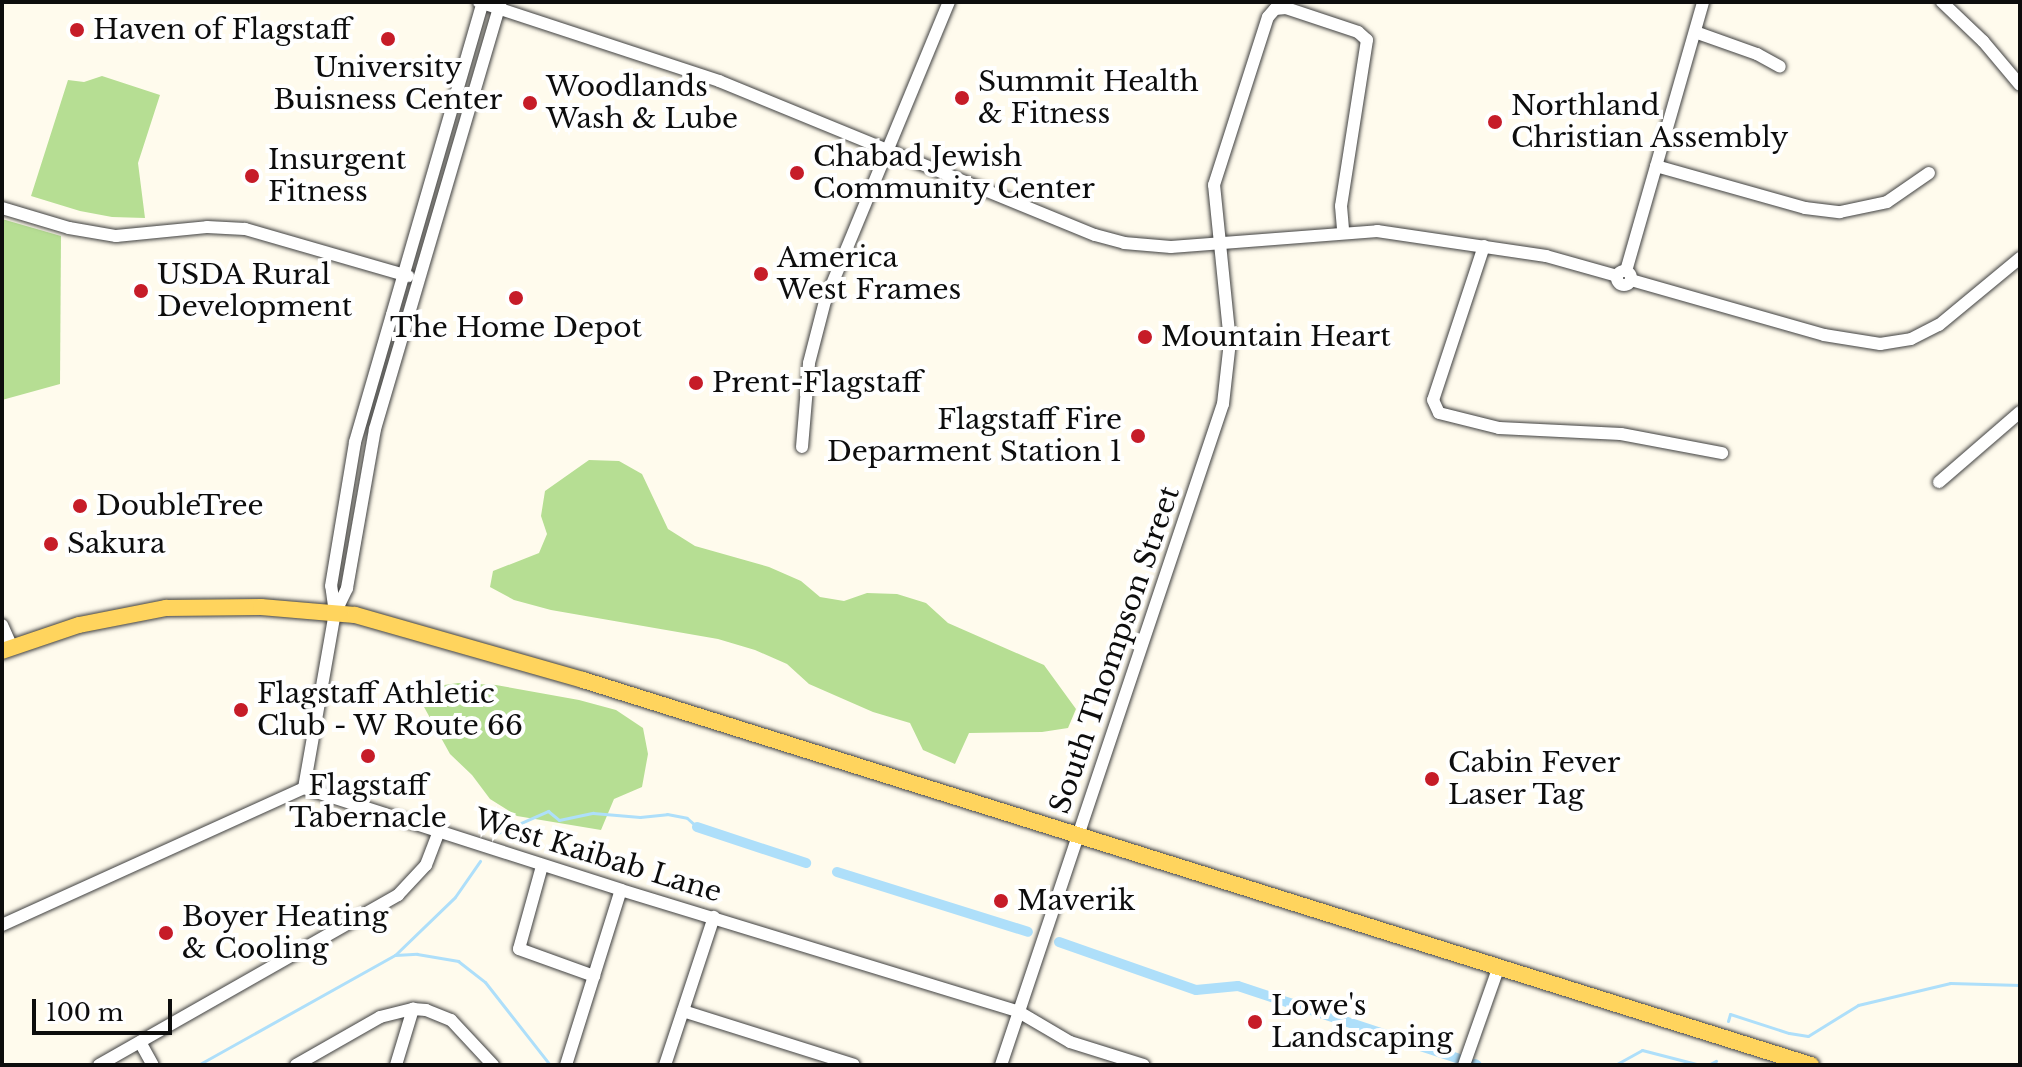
<!DOCTYPE html>
<style>
body{margin:0}
#map{position:relative;width:2022px;height:1067px;overflow:hidden;background:#fffbed;font-family:"Libre Baskerville",serif}
div>[style]{position:absolute}
.forest>*{inset:0;background:#b6de93}
.stream>*{height:3px;margin:-1.5px;padding:0 1.5px;transform-origin:1.5px;border-radius:1.5px;background:#aedffa}
.canal>*{height:10px;margin:-5px;padding:0 5px;transform-origin:5px;border-radius:5px;background:#aedffa}
.roads{filter:drop-shadow(0 0 2px #404040) drop-shadow(0 0 2px #404040)}
.minor>*{height:12px;margin:-6px;padding:0 6px;transform-origin:6px;border-radius:6px;background:#fff}
.minor>.ring{margin:-6px;padding:0;box-sizing:content-box;background:none;border:12px solid #fff;border-radius:50%}
.major>*{height:16px;margin:-8px;padding:0 8px;transform-origin:8px;border-radius:8px;background:#ffd45d}
.dots>*{width:22px;height:22px;translate:-50% -50%;box-sizing:border-box;border:4px solid #fff;border-radius:50%}
span{translate:-50% -50%;white-space:nowrap;text-align:center;line-height:1.15;-webkit-text-stroke:8px #fff;paint-order:stroke}
.poi-label{font-size:28px;color:#0d0d0d}
.left{translate:0 -50%;text-align:left}
.right{translate:-100% -50%;text-align:right}
.street-label{font-size:28px;color:#0d0d0d}
.frame{position:absolute;inset:0;border:4px solid #0d0d0d;pointer-events:none}
.scale{position:absolute;left:32px;top:999px;width:140px;height:36px;box-sizing:border-box;border:4px solid #0d0d0d;border-top:0;padding-left:10px;font-size:24px;line-height:28px;white-space:nowrap;color:#0d0d0d;-webkit-text-stroke:6px #fff;paint-order:stroke}
</style>
<div id="map">
<div class="forest">
<i style="clip-path:polygon(102px 76px,160px 95px,138px 163px,145px 218px,112px 217px,80px 211px,31px 196px,68px 80px,84px 82px)"></i>
<i style="clip-path:polygon(2px 219px,61px 236px,60px 384px,2px 400px)"></i>
<i style="clip-path:polygon(589px 460px,619px 461px,642px 474px,668px 529px,695px 546px,769px 567px,801px 581px,820px 597px,844px 601px,867px 593px,897px 594px,926px 603px,948px 623px,1044px 665px,1076px 709px,1068px 728px,1042px 732px,969px 733px,955px 764px,923px 750px,910px 723px,873px 712px,809px 684px,787px 664px,755px 650px,718px 639px,551px 610px,514px 600px,490px 587px,493px 571px,539px 553px,547px 534px,541px 516px,545px 491px)"></i>
<i style="clip-path:polygon(458px 683px,496px 685px,579px 700px,616px 710px,643px 728px,648px 754px,642px 787px,614px 799px,601px 830px,517px 816px,490px 799px,472px 775px,450px 754px,424px 707px,431px 687px)"></i>
</div>
<div class="stream">
<i style="left:498px;top:833px;width:55px;rotate:-23.7deg"></i>
<i style="left:548px;top:811px;width:14px;rotate:39deg"></i>
<i style="left:559px;top:820px;width:35px;rotate:-12deg"></i>
<i style="left:593px;top:813px;width:47px;rotate:4.9deg"></i>
<i style="left:640px;top:817px;width:27px;rotate:-6deg"></i>
<i style="left:667px;top:814px;width:20px;rotate:11deg"></i>
<i style="left:687px;top:818px;width:13px;rotate:42deg"></i>
<i style="left:395px;top:955px;width:83px;rotate:-44deg"></i>
<i style="left:455px;top:897px;width:44px;rotate:-55.2deg"></i>
<i style="left:1728px;top:1021px;width:7px;rotate:-74deg"></i>
<i style="left:1730px;top:1014px;width:62px;rotate:17.9deg"></i>
<i style="left:1789px;top:1033px;width:19px;rotate:9deg"></i>
<i style="left:1808px;top:1036px;width:59px;rotate:-31.8deg"></i>
<i style="left:1858px;top:1005px;width:95px;rotate:-13.4deg"></i>
<i style="left:1950px;top:983px;width:70px;rotate:1.6deg"></i>
<i style="left:198px;top:1065px;width:226px;rotate:-29.2deg"></i>
<i style="left:395px;top:955px;width:22px;rotate:-3deg"></i>
<i style="left:417px;top:954px;width:42px;rotate:9.7deg"></i>
<i style="left:458px;top:961px;width:34px;rotate:38deg"></i>
<i style="left:485px;top:982px;width:105px;rotate:51.9deg"></i>
<i style="left:1615px;top:1065px;width:31px;rotate:-29deg"></i>
<i style="left:1642px;top:1050px;width:60px;rotate:14.5deg"></i>
<i style="left:1708px;top:1065px;width:9px;rotate:-27deg"></i>
</div>
<div class="canal">
<i style="left:697px;top:827px;width:115px;rotate:18.3deg"></i>
<i style="left:837px;top:872px;width:200px;rotate:17.4deg"></i>
<i style="left:1059px;top:942px;width:145px;rotate:19.3deg"></i>
<i style="left:1196px;top:990px;width:42px;rotate:-5.4deg"></i>
<i style="left:1238px;top:986px;width:231px;rotate:18.2deg"></i>
<i style="left:1475px;top:1064px;width:2px;rotate:27deg"></i>
</div>
<div class="roads">
<div class="minor">
<i style="left:479px;top:2px;width:253px;rotate:18.2deg"></i>
<i style="left:719px;top:81px;width:406px;rotate:22.3deg"></i>
<i style="left:1095px;top:235px;width:30px;rotate:15deg"></i>
<i style="left:1124px;top:243px;width:47px;rotate:4.9deg"></i>
<i style="left:1171px;top:247px;width:207px;rotate:-4.4deg"></i>
<i style="left:1377px;top:231px;width:171px;rotate:8.4deg"></i>
<i style="left:1546px;top:256px;width:74px;rotate:15.7deg"></i>
<i style="left:1942px;top:2px;width:57px;rotate:43.6deg"></i>
<i style="left:1983px;top:41px;width:57px;rotate:49.9deg"></i>
<i style="left:1695px;top:32px;width:66px;rotate:19.5deg"></i>
<i style="left:1757px;top:54px;width:26px;rotate:29deg"></i>
<i style="left:1656px;top:166px;width:155px;rotate:15.7deg"></i>
<i style="left:1805px;top:208px;width:35px;rotate:7deg"></i>
<i style="left:1840px;top:212px;width:48px;rotate:-12deg"></i>
<i style="left:1887px;top:202px;width:51px;rotate:-34.6deg"></i>
<i style="left:2px;top:208px;width:70px;rotate:16.6deg"></i>
<i style="left:69px;top:228px;width:48px;rotate:9.7deg"></i>
<i style="left:116px;top:236px;width:91px;rotate:-5.6deg"></i>
<i style="left:207px;top:227px;width:38px;rotate:3deg"></i>
<i style="left:245px;top:229px;width:170px;rotate:16.1deg"></i>
<i style="left:1484px;top:246px;width:162px;rotate:108.3deg"></i>
<i style="left:1433px;top:400px;width:14px;rotate:65deg"></i>
<i style="left:1439px;top:413px;width:62px;rotate:14deg"></i>
<i style="left:1499px;top:428px;width:122px;rotate:2.8deg"></i>
<i style="left:1621px;top:434px;width:103px;rotate:10.7deg"></i>
<i class="ring" style="left:1617px;top:271px;width:2px;height:2px"></i>
<i style="left:1626px;top:271px;width:280px;rotate:-74deg"></i>
<i style="left:1631px;top:280px;width:201px;rotate:15.9deg"></i>
<i style="left:1824px;top:335px;width:57px;rotate:9.1deg"></i>
<i style="left:1880px;top:344px;width:31px;rotate:-9deg"></i>
<i style="left:1911px;top:339px;width:31px;rotate:-27deg"></i>
<i style="left:1939px;top:325px;width:105px;rotate:-39.6deg"></i>
<i style="left:802px;top:447px;width:84px;rotate:-85.2deg"></i>
<i style="left:809px;top:363px;width:64px;rotate:-75.5deg"></i>
<i style="left:825px;top:301px;width:324px;rotate:-67.5deg"></i>
<i style="left:1939px;top:482px;width:107px;rotate:-40.8deg"></i>
<i style="left:335px;top:613px;width:27px;rotate:-98deg"></i>
<i style="left:331px;top:586px;width:146px;rotate:-80.5deg"></i>
<i style="left:355px;top:442px;width:458px;rotate:-73.8deg"></i>
<i style="left:2px;top:625px;width:24px;rotate:66deg"></i>
<i style="left:304px;top:788px;width:178px;rotate:-80deg"></i>
<i style="left:335px;top:613px;width:28px;rotate:-64deg"></i>
<i style="left:347px;top:588px;width:161px;rotate:-80deg"></i>
<i style="left:375px;top:429px;width:445px;rotate:-73.6deg"></i>
<i style="left:542px;top:866px;width:86px;rotate:105.5deg"></i>
<i style="left:519px;top:949px;width:80px;rotate:19.8deg"></i>
<i style="left:2px;top:925px;width:332px;rotate:-24.4deg"></i>
<i style="left:304px;top:788px;width:333px;rotate:17.8deg"></i>
<i style="left:621px;top:890px;width:416px;rotate:17deg"></i>
<i style="left:1019px;top:1012px;width:59px;rotate:30.5deg"></i>
<i style="left:1070px;top:1042px;width:77px;rotate:17.3deg"></i>
<i style="left:683px;top:1011px;width:179px;rotate:17.5deg"></i>
<i style="left:140px;top:1042px;width:26px;rotate:61deg"></i>
<i style="left:99px;top:1065px;width:344px;rotate:-29.6deg"></i>
<i style="left:398px;top:895px;width:41px;rotate:-47deg"></i>
<i style="left:426px;top:865px;width:36px;rotate:-69deg"></i>
<i style="left:296px;top:1065px;width:97px;rotate:-29.7deg"></i>
<i style="left:380px;top:1017px;width:34px;rotate:-14deg"></i>
<i style="left:413px;top:1009px;width:13px;rotate:4deg"></i>
<i style="left:426px;top:1010px;width:27px;rotate:22deg"></i>
<i style="left:451px;top:1020px;width:62px;rotate:47deg"></i>
<i style="left:396px;top:1065px;width:59px;rotate:-73.1deg"></i>
<i style="left:566px;top:1065px;width:183px;rotate:-72.6deg"></i>
<i style="left:665px;top:1065px;width:156px;rotate:-71.7deg"></i>
<i style="left:1001px;top:1065px;width:697px;rotate:-71.44deg"></i>
<i style="left:1223px;top:404px;width:62px;rotate:-83.6deg"></i>
<i style="left:1230px;top:342px;width:158px;rotate:-95.8deg"></i>
<i style="left:1214px;top:185px;width:176px;rotate:-72.2deg"></i>
<i style="left:1268px;top:17px;width:11px;rotate:-49deg"></i>
<i style="left:1275px;top:9px;width:11px;rotate:-5deg"></i>
<i style="left:1286px;top:8px;width:76px;rotate:18.4deg"></i>
<i style="left:1358px;top:32px;width:12px;rotate:42deg"></i>
<i style="left:1367px;top:40px;width:168px;rotate:98.9deg"></i>
<i style="left:1341px;top:206px;width:25px;rotate:85deg"></i>
<i style="left:1464px;top:1065px;width:105px;rotate:-70.5deg"></i>
</div>
<div class="major">
<i style="left:2px;top:651px;width:81px;rotate:-18.7deg"></i>
<i style="left:79px;top:625px;width:89px;rotate:-11.1deg"></i>
<i style="left:166px;top:608px;width:95px;rotate:-0.6deg"></i>
<i style="left:261px;top:607px;width:94px;rotate:4.9deg"></i>
<i style="left:355px;top:615px;width:237px;rotate:15.9deg"></i>
<i style="left:583px;top:680px;width:1287px;rotate:17.41deg"></i>
</div>
</div>
<div class="dots">
<i style="left:77px;top:30px;background:#c61c28"></i>
<i style="left:388px;top:39px;background:#c61c28"></i>
<i style="left:962px;top:98px;background:#c61c28"></i>
<i style="left:530px;top:103px;background:#c61c28"></i>
<i style="left:1495px;top:122px;background:#c61c28"></i>
<i style="left:797px;top:173px;background:#c61c28"></i>
<i style="left:252px;top:176px;background:#c61c28"></i>
<i style="left:761px;top:274px;background:#c61c28"></i>
<i style="left:141px;top:291px;background:#c61c28"></i>
<i style="left:516px;top:298px;background:#c61c28"></i>
<i style="left:1145px;top:337px;background:#c61c28"></i>
<i style="left:696px;top:383px;background:#c61c28"></i>
<i style="left:1138px;top:436px;background:#c61c28"></i>
<i style="left:80px;top:506px;background:#c61c28"></i>
<i style="left:51px;top:544px;background:#c61c28"></i>
<i style="left:241px;top:710px;background:#c61c28"></i>
<i style="left:368px;top:756px;background:#c61c28"></i>
<i style="left:1432px;top:779px;background:#c61c28"></i>
<i style="left:1001px;top:901px;background:#c61c28"></i>
<i style="left:166px;top:933px;background:#c61c28"></i>
<i style="left:1255px;top:1022px;background:#c61c28"></i>
</div>
<div class="poi-label">
<span class="left" style="left:93px;top:30px">Haven of Flagstaff</span>
<span style="left:388px;top:84px">University<br>Buisness Center</span>
<span class="left" style="left:978px;top:98px">Summit Health<br>&amp; Fitness</span>
<span class="left" style="left:546px;top:103px">Woodlands<br>Wash &amp; Lube</span>
<span class="left" style="left:1511px;top:122px">Northland<br>Christian Assembly</span>
<span class="left" style="left:813px;top:173px">Chabad Jewish<br>Community Center</span>
<span class="left" style="left:268px;top:176px">Insurgent<br>Fitness</span>
<span class="left" style="left:777px;top:274px">America<br>West Frames</span>
<span class="left" style="left:157px;top:291px">USDA Rural<br>Development</span>
<span style="left:516px;top:328px">The Home Depot</span>
<span class="left" style="left:1161px;top:337px">Mountain Heart</span>
<span class="left" style="left:712px;top:383px">Prent-Flagstaff</span>
<span class="right" style="left:1122px;top:436px">Flagstaff Fire<br>Deparment Station 1</span>
<span class="left" style="left:96px;top:506px">DoubleTree</span>
<span class="left" style="left:67px;top:544px">Sakura</span>
<span class="left" style="left:257px;top:710px">Flagstaff Athletic<br>Club - W Route 66</span>
<span class="left" style="left:1448px;top:779px">Cabin Fever<br>Laser Tag</span>
<span style="left:368px;top:802px">Flagstaff<br>Tabernacle</span>
<span class="left" style="left:1017px;top:901px">Maverik</span>
<span class="left" style="left:182px;top:933px">Boyer Heating<br>&amp; Cooling</span>
<span class="left" style="left:1271px;top:1022px">Lowe's<br>Landscaping</span>
</div>
<div class="street-label">
<span style="left:1115px;top:650px;rotate:-71deg">South Thompson Street</span>
<span style="left:598px;top:856px;rotate:17deg">West Kaibab Lane</span>
</div>
<div class="frame"></div>
<div class="scale">100 m</div>
</div>
